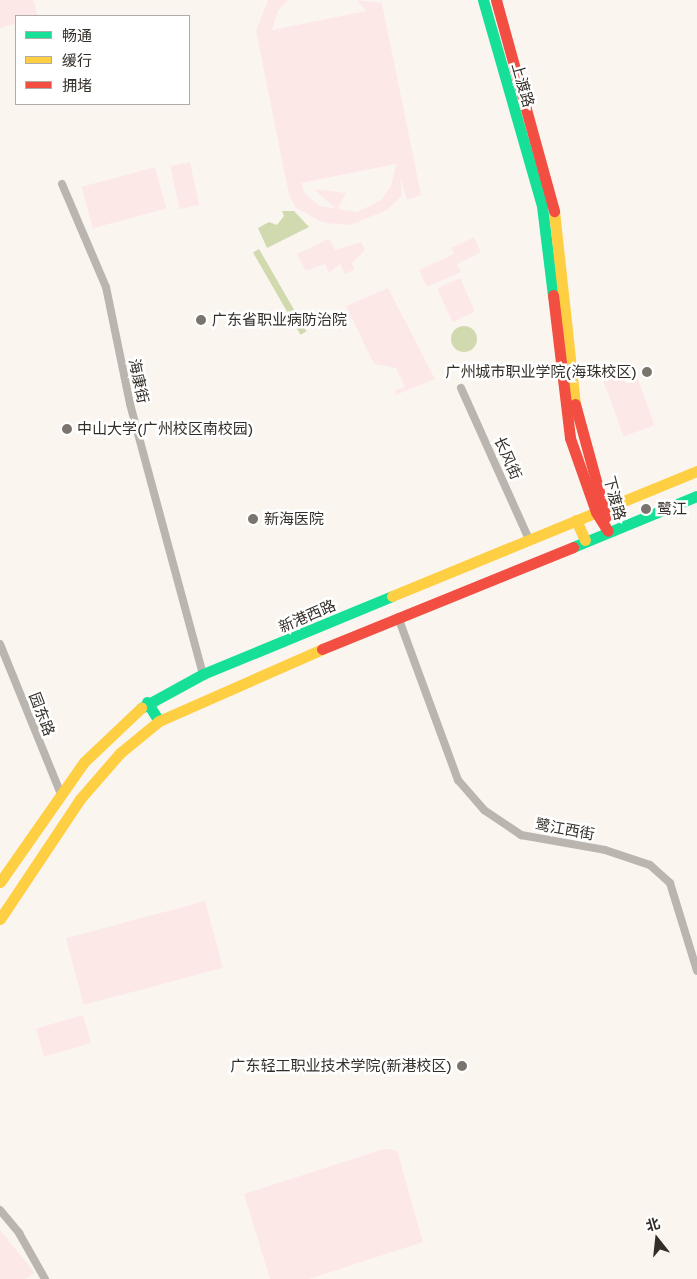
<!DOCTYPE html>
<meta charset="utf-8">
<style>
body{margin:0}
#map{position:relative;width:697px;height:1279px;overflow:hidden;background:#fbf5f0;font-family:"Golos Text","Noto Sans SC",sans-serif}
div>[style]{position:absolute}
.green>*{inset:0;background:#fde8e8;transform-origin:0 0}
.water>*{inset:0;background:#d0daae;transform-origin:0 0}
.round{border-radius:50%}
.street>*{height:8px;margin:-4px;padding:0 4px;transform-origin:4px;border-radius:4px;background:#bab5af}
.fast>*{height:11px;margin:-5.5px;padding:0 5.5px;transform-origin:5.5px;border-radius:5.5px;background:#16e098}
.slow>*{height:11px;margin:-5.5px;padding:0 5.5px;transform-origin:5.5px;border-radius:5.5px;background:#ffcf43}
.jam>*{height:11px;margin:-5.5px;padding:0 5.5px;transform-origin:5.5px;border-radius:5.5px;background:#f24e42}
.dots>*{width:14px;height:14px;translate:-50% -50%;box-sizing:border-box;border:2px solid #fff;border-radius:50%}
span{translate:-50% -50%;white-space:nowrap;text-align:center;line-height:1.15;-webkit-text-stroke:5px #fff;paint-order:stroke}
.street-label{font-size:15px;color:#342e28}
.poi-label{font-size:15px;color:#342e28}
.left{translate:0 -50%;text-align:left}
.right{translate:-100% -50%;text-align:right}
.legend{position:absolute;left:15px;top:15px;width:175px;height:90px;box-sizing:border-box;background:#fff;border:1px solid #aeaba9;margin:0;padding:6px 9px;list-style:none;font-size:15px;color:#342e28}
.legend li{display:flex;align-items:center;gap:10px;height:25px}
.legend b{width:25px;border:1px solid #aeaba9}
.north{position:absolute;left:632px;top:1214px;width:50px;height:50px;-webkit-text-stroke:4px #fff;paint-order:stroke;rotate:344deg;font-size:14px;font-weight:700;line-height:20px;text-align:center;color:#342e28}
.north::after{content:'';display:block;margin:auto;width:18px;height:22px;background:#342e28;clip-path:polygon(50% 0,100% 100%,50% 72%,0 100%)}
</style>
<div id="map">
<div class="green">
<i style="clip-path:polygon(0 0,33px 0,38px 16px,16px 16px,16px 23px,0 28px)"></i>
<i style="clip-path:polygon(evenodd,268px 0,288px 0,278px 11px,272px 30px,366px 11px,357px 0,382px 3px,421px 195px,407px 200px,400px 177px,402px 196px,387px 210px,350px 225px,324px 223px,296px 208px,289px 195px,256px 31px,268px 0,396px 164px,391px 186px,381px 200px,357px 212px,320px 206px,305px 194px,301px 183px,396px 164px)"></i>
<i style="left:190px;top:162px;width:44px;height:20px;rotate:78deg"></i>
<i style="left:155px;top:167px;width:43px;height:76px;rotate:75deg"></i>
<i style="clip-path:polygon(314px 189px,346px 193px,337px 210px)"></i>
<i style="clip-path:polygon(474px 237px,481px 252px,457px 264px,461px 272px,427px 287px,419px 270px,454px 254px,451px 248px)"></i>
<i style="clip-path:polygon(329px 239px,335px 250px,361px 242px,365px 250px,352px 263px,355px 269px,345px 274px,340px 264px,329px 273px,325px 264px,306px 271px,297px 254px)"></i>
<i style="left:460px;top:278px;width:37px;height:25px;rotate:66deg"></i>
<i style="clip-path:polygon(388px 288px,435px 379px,396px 395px,395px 390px,405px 387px,396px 368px,374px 364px,346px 306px)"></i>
<i style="left:633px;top:366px;width:63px;height:33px;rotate:70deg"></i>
<i style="left:205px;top:901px;width:69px;height:144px;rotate:75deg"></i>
<i style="left:83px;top:1015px;width:29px;height:49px;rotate:74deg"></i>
<i style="clip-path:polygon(384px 1149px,397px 1150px,423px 1242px,309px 1279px,270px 1279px,244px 1194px)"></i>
<i style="clip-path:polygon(0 1230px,35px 1273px,25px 1279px,0 1279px)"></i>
</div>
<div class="water">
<i style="clip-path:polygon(282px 211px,294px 211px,309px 227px,267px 248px,258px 228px,269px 222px,277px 225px,284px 216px)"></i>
<i style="left:259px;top:249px;width:95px;height:7px;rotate:60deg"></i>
<i class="round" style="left:451px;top:326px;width:26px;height:26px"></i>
</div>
<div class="street">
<i style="left:62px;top:184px;width:112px;rotate:66.9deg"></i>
<i style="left:106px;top:287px;width:119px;rotate:78.4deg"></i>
<i style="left:130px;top:404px;width:280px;rotate:74.9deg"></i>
<i style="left:461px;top:388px;width:166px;rotate:65.8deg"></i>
<i style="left:398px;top:617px;width:174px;rotate:69.8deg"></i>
<i style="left:458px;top:780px;width:40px;rotate:49deg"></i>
<i style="left:484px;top:810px;width:45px;rotate:34deg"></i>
<i style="left:521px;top:835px;width:85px;rotate:10.1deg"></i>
<i style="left:605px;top:850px;width:47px;rotate:18.4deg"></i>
<i style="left:650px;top:865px;width:27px;rotate:42deg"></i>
<i style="left:670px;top:883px;width:92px;rotate:72.9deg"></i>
<i style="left:0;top:644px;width:160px;rotate:67.9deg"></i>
<i style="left:0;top:1210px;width:30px;rotate:50deg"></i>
<i style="left:19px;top:1233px;width:53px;rotate:60.5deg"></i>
</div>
<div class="fast">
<i style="left:483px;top:0;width:214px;rotate:74deg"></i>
<i style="left:542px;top:206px;width:90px;rotate:83deg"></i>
<i style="left:573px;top:547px;width:134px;rotate:-22.4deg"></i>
<i style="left:147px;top:702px;width:22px;rotate:58deg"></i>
<i style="left:141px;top:708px;width:71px;rotate:-28.7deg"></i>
<i style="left:203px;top:674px;width:204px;rotate:-22.4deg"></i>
</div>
<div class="slow">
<i style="left:554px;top:211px;width:194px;rotate:83.8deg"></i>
<i style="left:576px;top:520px;width:22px;rotate:66deg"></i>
<i style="left:392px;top:596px;width:330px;rotate:-22.3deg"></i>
<i style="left:0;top:882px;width:146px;rotate:-55deg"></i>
<i style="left:84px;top:762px;width:79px;rotate:-43.5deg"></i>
<i style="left:0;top:919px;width:144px;rotate:-56.3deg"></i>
<i style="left:80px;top:799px;width:61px;rotate:-49deg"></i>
<i style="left:120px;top:753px;width:50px;rotate:-39.4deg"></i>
<i style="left:159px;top:721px;width:178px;rotate:-23.8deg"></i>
</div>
<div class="jam">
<i style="left:496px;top:0;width:219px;rotate:74.6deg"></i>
<i style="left:553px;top:295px;width:144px;rotate:83.2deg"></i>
<i style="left:570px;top:438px;width:78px;rotate:70.6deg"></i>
<i style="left:596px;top:512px;width:22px;rotate:58deg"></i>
<i style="left:575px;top:404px;width:117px;rotate:74.7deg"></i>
<i style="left:322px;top:649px;width:271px;rotate:-22.1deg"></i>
</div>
<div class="dots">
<i style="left:201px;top:320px;background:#7a746e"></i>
<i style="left:647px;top:372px;background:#7a746e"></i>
<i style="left:67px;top:429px;background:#7a746e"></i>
<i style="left:646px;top:509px;background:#7a746e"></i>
<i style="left:253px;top:519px;background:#7a746e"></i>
<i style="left:462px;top:1066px;background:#7a746e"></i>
</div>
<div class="street-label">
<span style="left:523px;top:85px;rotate:74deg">上渡路</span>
<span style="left:139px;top:381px;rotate:78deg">海康街</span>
<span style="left:508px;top:458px;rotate:66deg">长风街</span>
<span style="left:615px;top:498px;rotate:75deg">下渡路</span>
<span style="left:307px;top:616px;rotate:-23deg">新港西路</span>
<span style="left:42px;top:714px;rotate:69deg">园东路</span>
<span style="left:565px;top:829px;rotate:10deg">鹭江西街</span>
</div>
<div class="poi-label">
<span class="left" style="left:212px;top:320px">广东省职业病防治院</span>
<span class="right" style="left:637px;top:372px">广州城市职业学院(海珠校区)</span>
<span class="left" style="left:77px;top:429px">中山大学(广州校区南校园)</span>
<span class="left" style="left:657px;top:509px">鹭江</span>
<span class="left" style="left:264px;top:519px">新海医院</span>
<span class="right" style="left:452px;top:1066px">广东轻工职业技术学院(新港校区)</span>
</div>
<ul class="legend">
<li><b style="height:6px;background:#16e098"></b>畅通</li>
<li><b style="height:6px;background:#ffcf43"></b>缓行</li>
<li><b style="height:6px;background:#f24e42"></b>拥堵</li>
</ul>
<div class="north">北</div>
</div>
